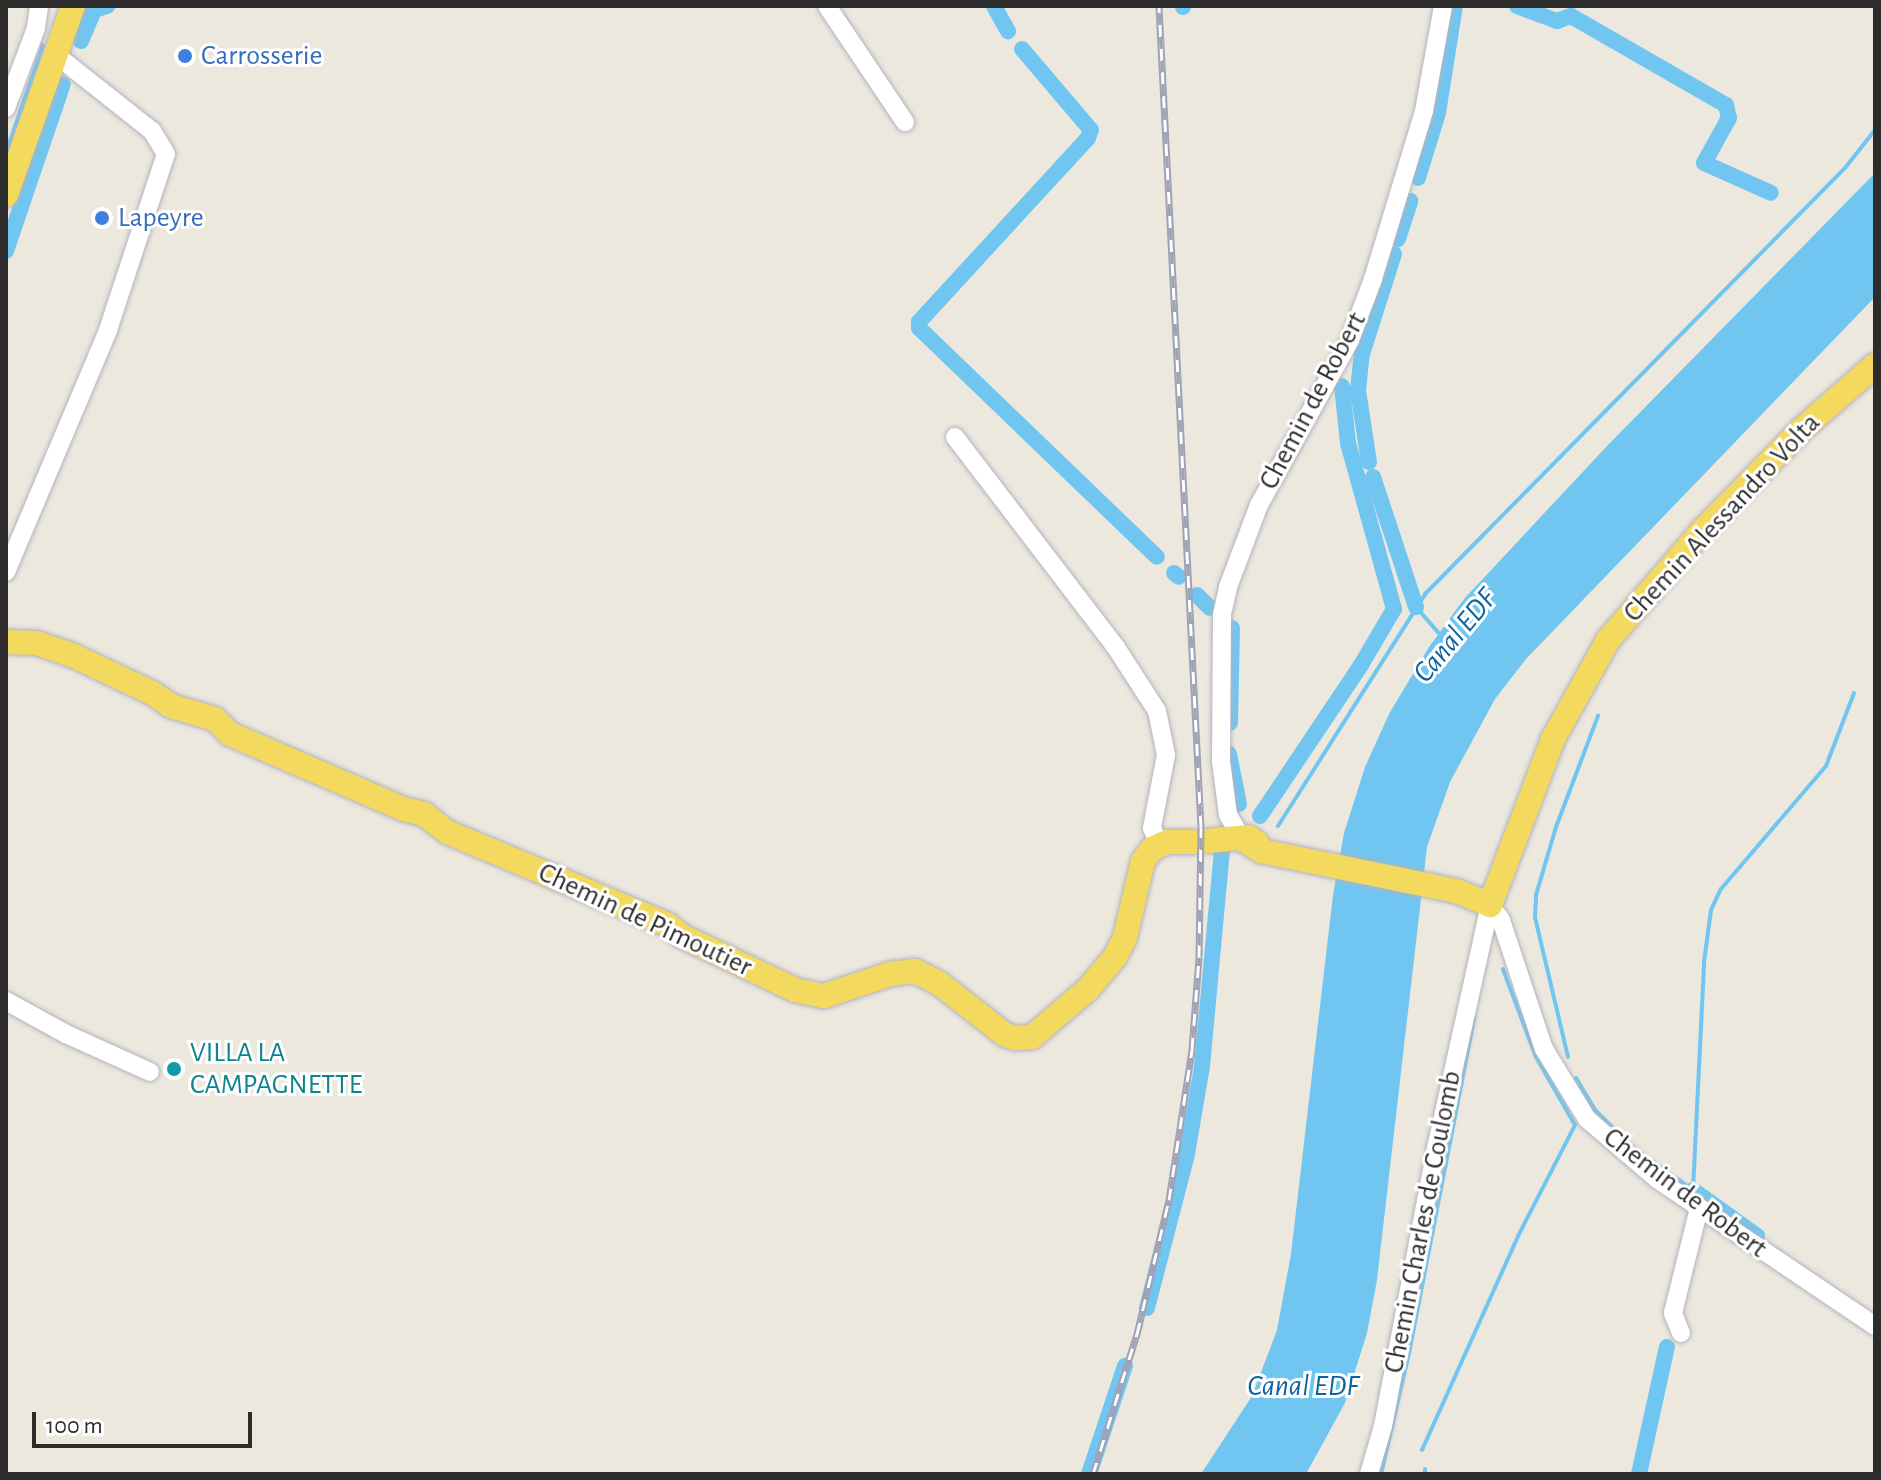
<!DOCTYPE html>
<style>
body{margin:0}
#map{position:relative;width:1881px;height:1480px;overflow:hidden;background:#ede8de;font-family:"Alegreya Sans",sans-serif}
div>[style]{position:absolute}
.water>*{inset:0;background:#70c6f0}
.stream>*{height:4px;margin:-2px;padding:0 2px;transform-origin:2px;border-radius:2px;background:#70c6f0}
.canal>*{height:16px;margin:-8px;padding:0 8px;transform-origin:8px;border-radius:8px;background:#70c6f0}
.roads{filter:drop-shadow(0 0 2px #b2b3bf) drop-shadow(0 0 2px #b2b3bf)}
.minor>*{height:18px;margin:-9px;padding:0 9px;transform-origin:9px;border-radius:9px;background:#fff}
.major>*{height:24px;margin:-12px;padding:0 12px;transform-origin:12px;border-radius:12px;background:#f3da5e}
.rail>*{height:7px;margin-top:-3.5px;transform-origin:0;background:repeating-linear-gradient(90deg,#fff 0 12px,#a0a2b6 0 24px);box-sizing:border-box;border-block:2px solid #a0a2b6}
.dots>*{width:22px;height:22px;translate:-50% -50%;box-sizing:border-box;border:4px solid #fff;border-radius:50%}
span{translate:-50% -50%;white-space:nowrap;text-align:center;line-height:1.15;-webkit-text-stroke:6px #fff;paint-order:stroke}
.shop-label{font-size:28px;color:#366cbe}
.left{translate:0 -50%;text-align:left}
.street-label{font-size:28px;color:#2c2c2c}
.culture-label{font-size:28px;color:#0d838f}
.water-label{font-size:30px;color:#0c639f;font-style:italic}
.frame{position:absolute;inset:0;border:8px solid #2c2c2c;pointer-events:none}
.scale{position:absolute;left:32px;top:1412px;width:220px;height:36px;box-sizing:border-box;border:4px solid #2c2c2c;border-top:0;padding-left:10px;font-size:24px;line-height:28px;white-space:nowrap;color:#2c2c2c;-webkit-text-stroke:6px #fff;paint-order:stroke}
</style>
<div id="map">
<div class="water">
<i style="clip-path:polygon(1875px 173px,1875px 297px,1526px 659px,1495px 699px,1450px 782px,1427px 847px,1377px 1280px,1367px 1333px,1345px 1403px,1306px 1474px,1201px 1474px,1252px 1396px,1277px 1330px,1291px 1254px,1333px 895px,1344px 833px,1365px 767px,1389px 714px,1429px 647px,1464px 599px,1607px 446px)"></i>
</div>
<div class="stream">
<i style="left:76px;top:33px;width:30px;rotate:-66deg"></i>
<i style="left:6px;top:153px;width:114px;rotate:-71.1deg"></i>
<i style="left:6px;top:232px;width:143px;rotate:-70.8deg"></i>
<i style="left:1416px;top:607px;width:35px;rotate:49deg"></i>
<i style="left:1278px;top:826px;width:275px;rotate:-57.6deg"></i>
<i style="left:1425px;top:594px;width:598px;rotate:-45.41deg"></i>
<i style="left:1845px;top:168px;width:48px;rotate:-51.7deg"></i>
<i style="left:1568px;top:1057px;width:144px;rotate:-103.3deg"></i>
<i style="left:1535px;top:917px;width:22px;rotate:-87deg"></i>
<i style="left:1536px;top:895px;width:71px;rotate:-73.6deg"></i>
<i style="left:1556px;top:827px;width:119px;rotate:-69.3deg"></i>
<i style="left:1576px;top:1078px;width:39px;rotate:59deg"></i>
<i style="left:1596px;top:1111px;width:35px;rotate:45deg"></i>
<i style="left:1637px;top:1150px;width:69px;rotate:35.5deg"></i>
<i style="left:1693px;top:1190px;width:228px;rotate:-87.2deg"></i>
<i style="left:1704px;top:962px;width:52px;rotate:-82.3deg"></i>
<i style="left:1711px;top:910px;width:23px;rotate:-65deg"></i>
<i style="left:1721px;top:889px;width:162px;rotate:-49.5deg"></i>
<i style="left:1826px;top:766px;width:78px;rotate:-69deg"></i>
<i style="left:1422px;top:1450px;width:235px;rotate:-65.8deg"></i>
<i style="left:1518px;top:1236px;width:125px;rotate:-62.8deg"></i>
<i style="left:1575px;top:1125px;width:78px;rotate:-119.8deg"></i>
<i style="left:1536px;top:1057px;width:94px;rotate:-110.6deg"></i>
<i style="left:1425px;top:1469px;width:5px;rotate:90deg"></i>
<i style="left:1381px;top:1474px;width:124px;rotate:-77deg"></i>
<i style="left:1409px;top:1353px;width:341px;rotate:-79deg"></i>
</div>
<div class="canal">
<i style="left:994px;top:6px;width:29px;rotate:61deg"></i>
<i style="left:1517px;top:6px;width:43px;rotate:20.6deg"></i>
<i style="left:1557px;top:21px;width:15px;rotate:-20deg"></i>
<i style="left:1571px;top:16px;width:179px;rotate:29.9deg"></i>
<i style="left:1726px;top:105px;width:13px;rotate:77deg"></i>
<i style="left:1729px;top:118px;width:51px;rotate:119.1deg"></i>
<i style="left:1704px;top:163px;width:73px;rotate:24.1deg"></i>
<i style="left:1183px;top:7px;width:1px;rotate:-90deg"></i>
<i style="left:81px;top:41px;width:34px;rotate:-67deg"></i>
<i style="left:94px;top:10px;width:14px;rotate:-17deg"></i>
<i style="left:1022px;top:49px;width:106px;rotate:49.6deg"></i>
<i style="left:1091px;top:130px;width:9px;rotate:111deg"></i>
<i style="left:1088px;top:138px;width:250px;rotate:132.6deg"></i>
<i style="left:919px;top:322px;width:6px;rotate:90deg"></i>
<i style="left:919px;top:328px;width:330px;rotate:43.9deg"></i>
<i style="left:1418px;top:178px;width:68px;rotate:-72.9deg"></i>
<i style="left:1438px;top:113px;width:108px;rotate:-81deg"></i>
<i style="left:1398px;top:239px;width:40px;rotate:-72deg"></i>
<i style="left:6px;top:251px;width:176px;rotate:-71.2deg"></i>
<i style="left:1369px;top:462px;width:73px;rotate:-98.7deg"></i>
<i style="left:1358px;top:390px;width:36px;rotate:-84deg"></i>
<i style="left:1362px;top:354px;width:105px;rotate:-72.3deg"></i>
<i style="left:1373px;top:477px;width:137px;rotate:71.7deg"></i>
<i style="left:1174px;top:573px;width:6px;rotate:39deg"></i>
<i style="left:1197px;top:595px;width:18px;rotate:45deg"></i>
<i style="left:1230px;top:723px;width:95px;rotate:-88.8deg"></i>
<i style="left:1229px;top:754px;width:51px;rotate:78.7deg"></i>
<i style="left:1260px;top:816px;width:182px;rotate:-56.2deg"></i>
<i style="left:1361px;top:665px;width:65px;rotate:-59.5deg"></i>
<i style="left:1394px;top:609px;width:172px;rotate:-105.5deg"></i>
<i style="left:1348px;top:443px;width:57px;rotate:-96deg"></i>
<i style="left:1693px;top:1190px;width:79px;rotate:35.7deg"></i>
<i style="left:1147px;top:1308px;width:159px;rotate:-75.4deg"></i>
<i style="left:1187px;top:1154px;width:89px;rotate:-80.3deg"></i>
<i style="left:1202px;top:1066px;width:215px;rotate:-84.7deg"></i>
<i style="left:1089px;top:1474px;width:114px;rotate:-71.6deg"></i>
<i style="left:1639px;top:1474px;width:130px;rotate:-77.6deg"></i>
</div>
<div class="roads">
<div class="minor">
<i style="left:827px;top:6px;width:140px;rotate:56.1deg"></i>
<i style="left:6px;top:108px;width:85px;rotate:-69.4deg"></i>
<i style="left:36px;top:28px;width:22px;rotate:-82deg"></i>
<i style="left:955px;top:437px;width:263px;rotate:52.6deg"></i>
<i style="left:1115px;top:646px;width:77px;rotate:57.1deg"></i>
<i style="left:1157px;top:711px;width:45px;rotate:78.4deg"></i>
<i style="left:1166px;top:755px;width:74px;rotate:100.9deg"></i>
<i style="left:1152px;top:828px;width:17px;rotate:66deg"></i>
<i style="left:6px;top:572px;width:263px;rotate:-67.1deg"></i>
<i style="left:108px;top:330px;width:185px;rotate:-71.8deg"></i>
<i style="left:166px;top:154px;width:27px;rotate:-121deg"></i>
<i style="left:152px;top:131px;width:122px;rotate:-141.6deg"></i>
<i style="left:1242px;top:839px;width:28px;rotate:-120deg"></i>
<i style="left:1228px;top:815px;width:54px;rotate:-97.4deg"></i>
<i style="left:1221px;top:761px;width:147px;rotate:-89.6deg"></i>
<i style="left:1222px;top:614px;width:28px;rotate:-77deg"></i>
<i style="left:1228px;top:587px;width:88px;rotate:-69.3deg"></i>
<i style="left:1259px;top:505px;width:188px;rotate:-61.1deg"></i>
<i style="left:1350px;top:340px;width:65px;rotate:-69.3deg"></i>
<i style="left:1373px;top:279px;width:176px;rotate:-73.1deg"></i>
<i style="left:1424px;top:111px;width:107px;rotate:-79.7deg"></i>
<i style="left:1490px;top:905px;width:19px;rotate:54deg"></i>
<i style="left:1501px;top:920px;width:136px;rotate:71.6deg"></i>
<i style="left:1544px;top:1049px;width:82px;rotate:58.4deg"></i>
<i style="left:1587px;top:1119px;width:92px;rotate:40.6deg"></i>
<i style="left:1657px;top:1179px;width:263px;rotate:34deg"></i>
<i style="left:6px;top:1001px;width:68px;rotate:28.8deg"></i>
<i style="left:66px;top:1034px;width:92px;rotate:24.3deg"></i>
<i style="left:1681px;top:1333px;width:22px;rotate:-112deg"></i>
<i style="left:1673px;top:1313px;width:108px;rotate:-76.1deg"></i>
<i style="left:1369px;top:1474px;width:50px;rotate:-73.7deg"></i>
<i style="left:1383px;top:1426px;width:287px;rotate:-79.2deg"></i>
<i style="left:1437px;top:1144px;width:245px;rotate:-77.5deg"></i>
</div>
<div class="major">
<i style="left:6px;top:195px;width:201px;rotate:-70.5deg"></i>
<i style="left:6px;top:642px;width:31px;rotate:2deg"></i>
<i style="left:37px;top:643px;width:37px;rotate:19deg"></i>
<i style="left:72px;top:655px;width:91px;rotate:25.4deg"></i>
<i style="left:154px;top:694px;width:21px;rotate:35deg"></i>
<i style="left:171px;top:706px;width:46px;rotate:16.5deg"></i>
<i style="left:215px;top:719px;width:21px;rotate:45deg"></i>
<i style="left:230px;top:734px;width:189px;rotate:23.4deg"></i>
<i style="left:403px;top:809px;width:22px;rotate:13deg"></i>
<i style="left:424px;top:814px;width:29px;rotate:38deg"></i>
<i style="left:447px;top:832px;width:240px;rotate:22.8deg"></i>
<i style="left:668px;top:925px;width:18px;rotate:38deg"></i>
<i style="left:682px;top:936px;width:125px;rotate:25.5deg"></i>
<i style="left:795px;top:990px;width:30px;rotate:12deg"></i>
<i style="left:824px;top:996px;width:70px;rotate:-18.4deg"></i>
<i style="left:890px;top:974px;width:25px;rotate:-7deg"></i>
<i style="left:915px;top:971px;width:27px;rotate:27deg"></i>
<i style="left:939px;top:983px;width:83px;rotate:38.1deg"></i>
<i style="left:1004px;top:1034px;width:12px;rotate:20deg"></i>
<i style="left:1015px;top:1038px;width:17px;rotate:-3deg"></i>
<i style="left:1032px;top:1037px;width:74px;rotate:-40.6deg"></i>
<i style="left:1088px;top:989px;width:42px;rotate:-49.8deg"></i>
<i style="left:1115px;top:957px;width:22px;rotate:-63deg"></i>
<i style="left:1125px;top:937px;width:78px;rotate:-76.7deg"></i>
<i style="left:1143px;top:861px;width:15px;rotate:-53deg"></i>
<i style="left:1152px;top:849px;width:17px;rotate:-25deg"></i>
<i style="left:1167px;top:842px;width:27px"></i>
<i style="left:1242px;top:839px;width:22px;rotate:32deg"></i>
<i style="left:1261px;top:851px;width:199px;rotate:11.6deg"></i>
<i style="left:1456px;top:891px;width:37px;rotate:22deg"></i>
<i style="left:1490px;top:905px;width:178px;rotate:-69.2deg"></i>
<i style="left:1553px;top:739px;width:113px;rotate:-60.9deg"></i>
<i style="left:1608px;top:640px;width:145px;rotate:-49.2deg"></i>
<i style="left:1703px;top:530px;width:140px;rotate:-45.6deg"></i>
<i style="left:1801px;top:430px;width:98px;rotate:-41.3deg"></i>
<i style="left:1207px;top:841px;width:41px;rotate:-5.6deg"></i>
<i style="left:1248px;top:837px;width:11px;rotate:34deg"></i>
</div>
</div>
<div class="rail">
<i style="left:1093px;top:1474px;width:147px;rotate:-72.6deg"></i>
<i style="left:1137px;top:1334px;width:138px;rotate:-76.6deg"></i>
<i style="left:1169px;top:1200px;width:153px;rotate:-81.3deg"></i>
<i style="left:1192px;top:1049px;width:92px;rotate:-85.6deg"></i>
<i style="left:1199px;top:957px;width:130px;rotate:-89.1deg"></i>
<i style="left:1201px;top:827px;width:822px;rotate:-92.93deg"></i>
</div>
<div class="dots">
<i style="left:185px;top:56px;background:#3f7fe0"></i>
<i style="left:102px;top:218px;background:#3f7fe0"></i>
<i style="left:174px;top:1069px;background:#0f9aa8"></i>
</div>
<div class="shop-label">
<span class="left" style="left:201px;top:56px">Carrosserie</span>
<span class="left" style="left:118px;top:218px">Lapeyre</span>
</div>
<div class="street-label">
<span style="left:1313px;top:401px;rotate:-62deg">Chemin de Robert</span>
<span style="left:1722px;top:518px;rotate:-47deg">Chemin Alessandro Volta</span>
<span style="left:645px;top:920px;rotate:25deg">Chemin de Pimoutier</span>
<span style="left:1685px;top:1193px;rotate:37deg">Chemin de Robert</span>
<span style="left:1423px;top:1222px;rotate:-79deg">Chemin Charles de Coulomb</span>
</div>
<div class="culture-label">
<span class="left" style="left:190px;top:1069px">VILLA LA<br>CAMPAGNETTE</span>
</div>
<div class="water-label">
<span style="left:1455px;top:636px;rotate:-50deg">Canal EDF</span>
<span style="left:1303px;top:1386px">Canal EDF</span>
</div>
<div class="frame"></div>
<div class="scale">100 m</div>
</div>
